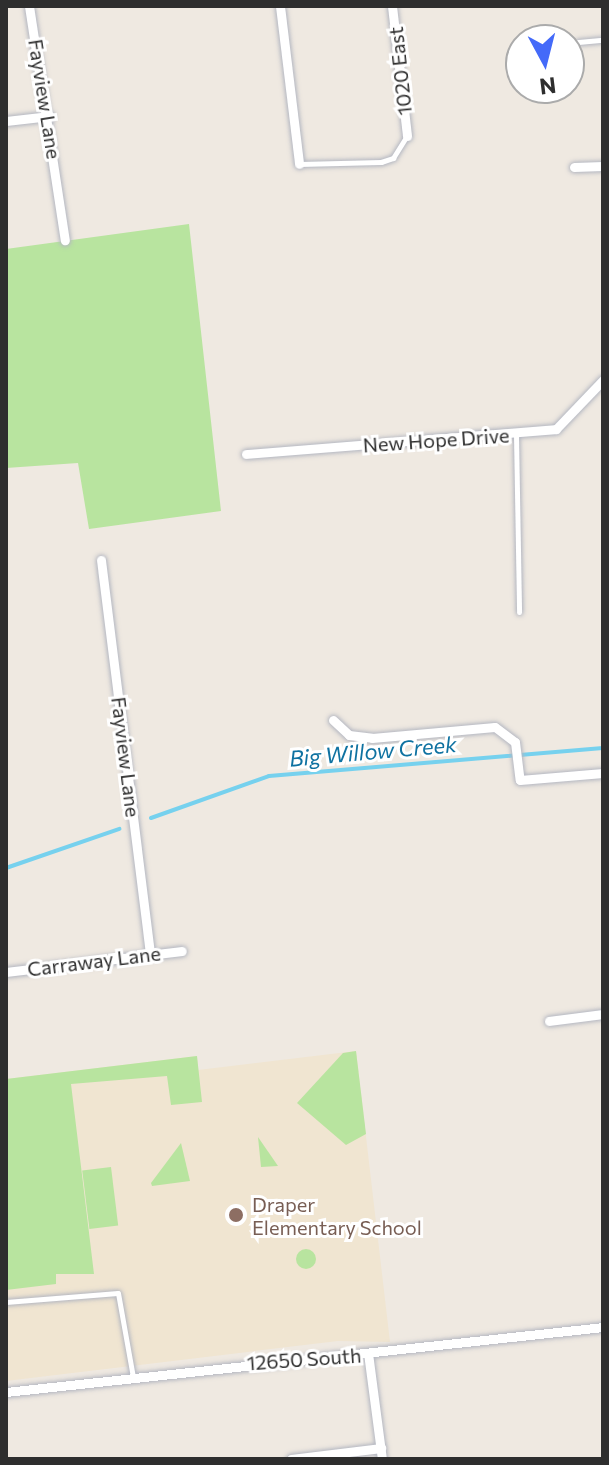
<!DOCTYPE html>
<style>
body{margin:0}
#map{position:relative;width:609px;height:1465px;overflow:hidden;background:#efe9e1;font-family:Commissioner,sans-serif}
div>[style]{position:absolute}
.education>*{inset:0;background:#f0e5d1}
.green>*{inset:0;background:#b8e49f;transform-origin:0 0}
.round{border-radius:50%}
.stream>*{height:4px;margin:-2px;padding:0 2px;transform-origin:2px;border-radius:2px;background:#76d1ee}
.roads{filter:drop-shadow(0 0 2px #b4b7c1) drop-shadow(0 0 2px #b4b7c1)}
.service>*{height:5px;margin:-2.5px;padding:0 2.5px;transform-origin:2.5px;border-radius:2.5px;background:#fff}
.minor>*{height:9px;margin:-4.5px;padding:0 4.5px;transform-origin:4.5px;border-radius:4.5px;background:#fff}
.dots>*{width:22px;height:22px;translate:-50% -50%;box-sizing:border-box;border:4px solid #fff;border-radius:50%}
span{translate:-50% -50%;white-space:nowrap;text-align:center;line-height:1.15;-webkit-text-stroke:6px #fff;paint-order:stroke}
.street-label{font-size:20px;color:#2e2e2e}
.education-label{font-size:20px;color:#785e54}
.left{translate:0 -50%;text-align:left}
.water-label{font-size:22px;color:#0f72a1;font-style:italic}
.frame{position:absolute;inset:0;border:8px solid #2e2e2e;pointer-events:none}
.north{position:absolute;left:505px;top:24px;width:80px;height:80px;box-sizing:border-box;background:#fff;border:2px solid #ababab;border-radius:50%;rotate:173deg;font-size:22px;font-weight:700;line-height:32px;text-align:center;color:#2e2e2e}
.north::after{content:'';display:block;margin:auto;width:28px;height:36px;background:#446af9;clip-path:polygon(50% 0,100% 100%,50% 72%,0 100%)}
</style>
<div id="map">
<div class="education">
<i style="clip-path:polygon(356px 1051px,390px 1342px,338px 1341px,6px 1381px,6px 1079px,197px 1056px,198px 1070px)"></i>
</div>
<div class="green">
<i style="clip-path:polygon(189px 224px,221px 511px,89px 529px,78px 463px,6px 468px,6px 249px)"></i>
<i style="clip-path:polygon(356px 1051px,366px 1134px,346px 1145px,297px 1103px,343px 1053px)"></i>
<i style="clip-path:polygon(197px 1056px,202px 1102px,171px 1105px,167px 1076px,71px 1084px,94px 1274px,56px 1274px,56px 1284px,6px 1290px,6px 1079px)"></i>
<i style="clip-path:polygon(258px 1137px,278px 1166px,261px 1167px)"></i>
<i style="clip-path:polygon(181px 1143px,190px 1181px,152px 1186px,151px 1183px)"></i>
<i style="left:111px;top:1167px;width:59px;height:29px;rotate:83deg"></i>
<i class="round" style="left:296px;top:1249px;width:20px;height:20px"></i>
</div>
<div class="stream">
<i style="left:151px;top:818px;width:125px;rotate:-19.6deg"></i>
<i style="left:269px;top:776px;width:335px;rotate:-4.8deg"></i>
<i style="left:6px;top:868px;width:120px;rotate:-19deg"></i>
</div>
<div class="roads">
<div class="service">
<i style="left:578px;top:42px;width:25px;rotate:-5deg"></i>
<i style="left:299px;top:164px;width:82px;rotate:-1.4deg"></i>
<i style="left:381px;top:162px;width:13px;rotate:-18deg"></i>
<i style="left:393px;top:158px;width:25px;rotate:-58deg"></i>
<i style="left:516px;top:435px;width:177px;rotate:89deg"></i>
<i style="left:6px;top:1302px;width:112px;rotate:-4.6deg"></i>
<i style="left:118px;top:1293px;width:85px;rotate:79.9deg"></i>
</div>
<div class="minor">
<i style="left:29px;top:6px;width:237px;rotate:81.3deg"></i>
<i style="left:280px;top:6px;width:159px;rotate:83.1deg"></i>
<i style="left:392px;top:6px;width:131px;rotate:83.4deg"></i>
<i style="left:6px;top:121px;width:44px;rotate:-6.5deg"></i>
<i style="left:574px;top:167px;width:29px;rotate:-2deg"></i>
<i style="left:246px;top:454px;width:311px;rotate:-4.6deg"></i>
<i style="left:556px;top:429px;width:68px;rotate:-46.2deg"></i>
<i style="left:101px;top:560px;width:397px;rotate:82.9deg"></i>
<i style="left:333px;top:720px;width:22px;rotate:43deg"></i>
<i style="left:349px;top:735px;width:23px;rotate:7deg"></i>
<i style="left:372px;top:738px;width:123px;rotate:-5.1deg"></i>
<i style="left:495px;top:727px;width:25px;rotate:37deg"></i>
<i style="left:515px;top:742px;width:38px;rotate:83deg"></i>
<i style="left:520px;top:780px;width:83px;rotate:-4.8deg"></i>
<i style="left:6px;top:972px;width:177px;rotate:-6.8deg"></i>
<i style="left:549px;top:1021px;width:54px;rotate:-7.4deg"></i>
<i style="left:368px;top:1353px;width:107px;rotate:82.5deg"></i>
<i style="left:6px;top:1392px;width:601px;rotate:-6.21deg"></i>
<i style="left:291px;top:1459px;width:91px;rotate:-7deg"></i>
</div>
</div>
<div class="dots">
<i style="left:236px;top:1215px;background:#8d6e63"></i>
</div>
<div class="street-label">
<span style="left:400px;top:71px;rotate:-96deg">1020 East</span>
<span style="left:45px;top:99px;rotate:81deg">Fayview Lane</span>
<span style="left:436px;top:440px;rotate:-4deg">New Hope Drive</span>
<span style="left:126px;top:757px;rotate:83deg">Fayview Lane</span>
<span style="left:94px;top:961px;rotate:-7deg">Carraway Lane</span>
<span style="left:304px;top:1359px;rotate:-4deg">12650 South</span>
</div>
<div class="education-label">
<span class="left" style="left:252px;top:1216px">Draper<br>Elementary School</span>
</div>
<div class="water-label">
<span style="left:373px;top:751px;rotate:-5deg">Big Willow Creek</span>
</div>
<div class="frame"></div>
<div class="north">N</div>
</div>
